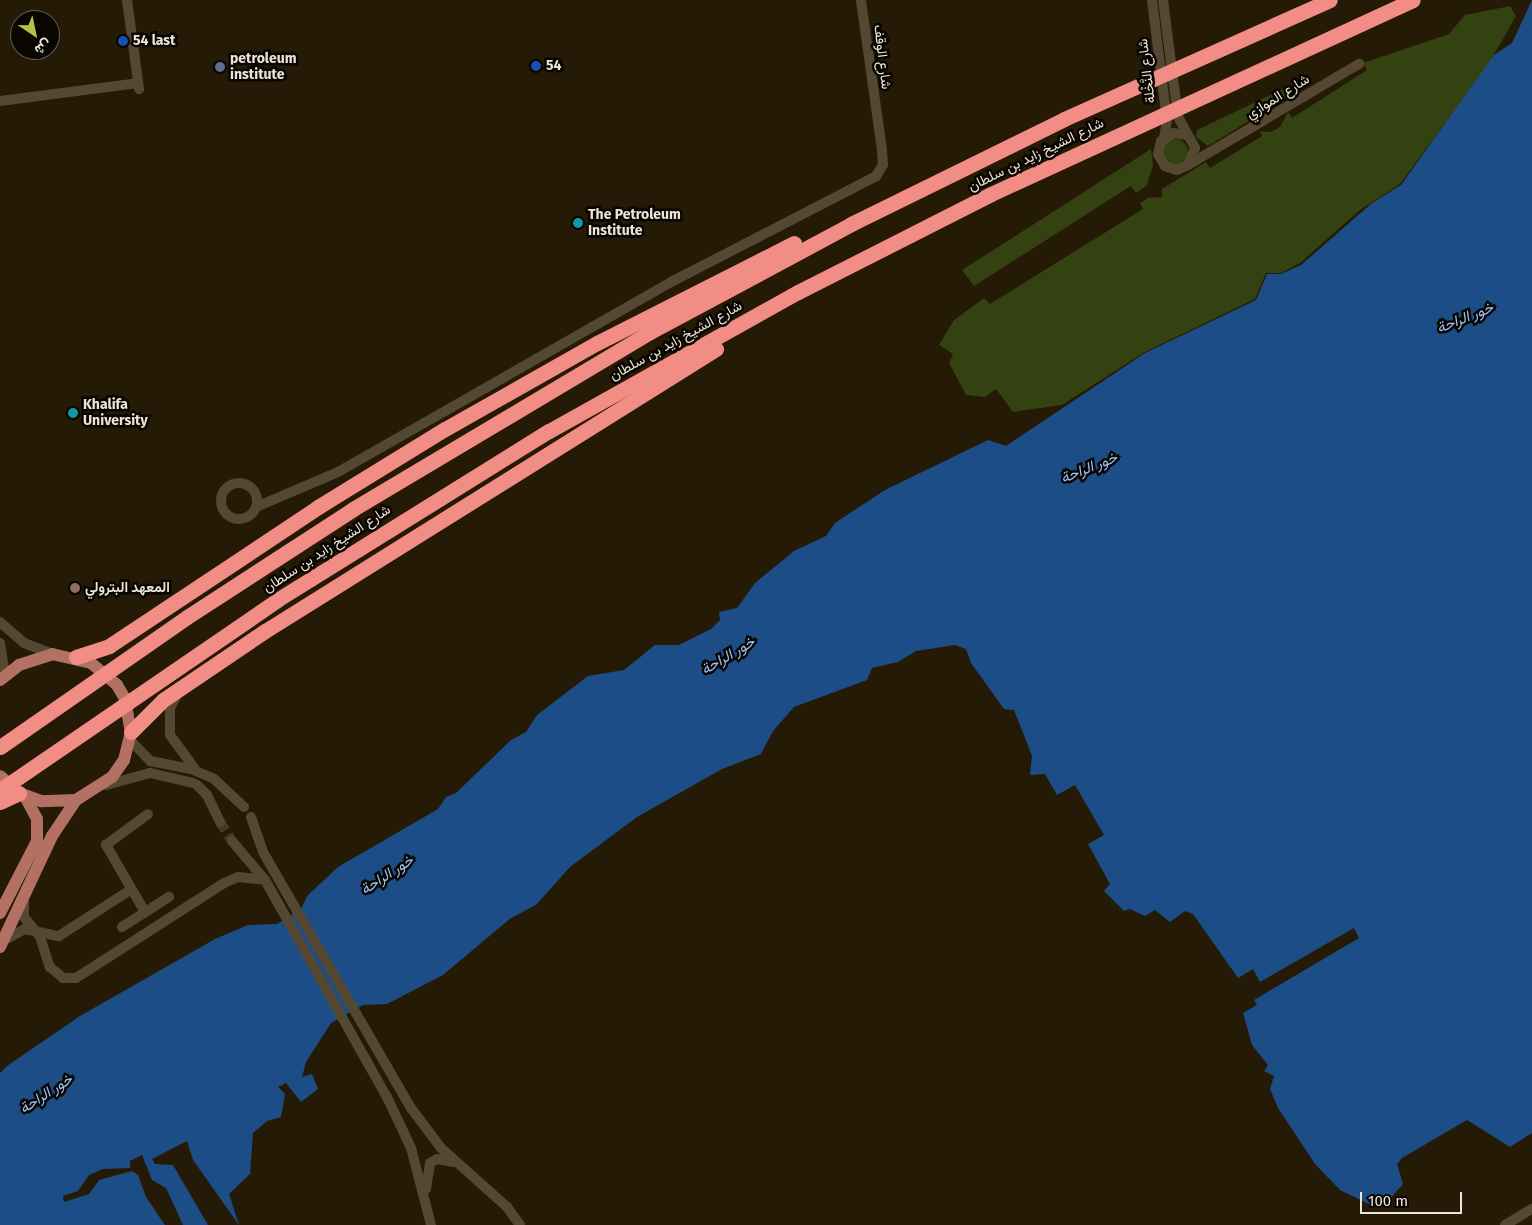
<!DOCTYPE html>
<meta charset="utf-8">
<style>
body{margin:0}
#map{position:relative;width:1532px;height:1225px;overflow:hidden;background:#241a05;font-family:"Fira Sans",Vazirmatn,sans-serif}
div>[style]{position:absolute}
.green>*{inset:0;background:#344110}
.round{border-radius:50%}
.water>*{inset:0;background:#1c4d87}
.minor-tunnel>*{height:10px;margin-top:-5px;transform-origin:0;background:repeating-linear-gradient(90deg,#423824 0 10px,transparent 0 15px)}
.minor>*{height:10px;margin:-5px;padding:0 5px;transform-origin:5px;border-radius:5px;background:#544832}
.minor>.ring{margin:-5px;padding:0;box-sizing:content-box;background:none;border:10px solid #544832;border-radius:50%}
.major>*{height:12px;margin:-6px;padding:0 6px;transform-origin:6px;border-radius:6px;background:#b37164}
.highway>*{height:15px;margin:-7.5px;padding:0 7.5px;transform-origin:7.5px;border-radius:7.5px;background:#f28d86}
.dots>*{width:14px;height:14px;translate:-50% -50%;box-sizing:border-box;border:2px solid #090601;border-radius:50%}
span{translate:-50% -50%;white-space:nowrap;text-align:center;line-height:1.15;-webkit-text-stroke:5px #090601;paint-order:stroke}
.poi-label{font-size:14px;color:#ebe4d7;font-weight:700}
.left{translate:0 -50%;text-align:left}
.street-label{font-size:14px;color:#ebe4d7}
.water-label{font-size:15px;color:#9ec5f8;font-style:italic}
.north{position:absolute;left:10px;top:10px;width:50px;height:50px;box-sizing:border-box;background:#090601;border:1px solid #635f57;border-radius:50%;rotate:146deg;font-size:14px;font-weight:700;line-height:20px;text-align:center;color:#ebe4d7}
.north::after{content:'';display:block;margin:auto;width:18px;height:22px;background:#b4c24a;clip-path:polygon(50% 0,100% 100%,50% 72%,0 100%)}
.scale{position:absolute;left:1360px;top:1192px;width:102px;height:22px;box-sizing:border-box;border:2px solid #ebe4d7;border-top:0;padding-left:6px;font-size:15px;line-height:18px;white-space:nowrap;color:#ebe4d7;-webkit-text-stroke:4px #090601;paint-order:stroke}
</style>
<div id="map">
<div class="green">
<i style="clip-path:polygon(1510px 6px,1516px 16px,1487px 67px,1400px 184px,1360px 210px,1300px 263px,1281px 273px,1266px 273px,1255px 299px,1145px 352px,1062px 405px,1013px 412px,996px 389px,985px 397px,966px 395px,949px 363px,953px 354px,939px 345px,954px 320px,984px 298px,990px 304px,1143px 209px,1140px 203px,1148px 198px,1162px 197px,1162px 189px,1206px 162px,1210px 168px,1262px 136px,1260px 131px,1271px 132px,1280px 127px,1288px 112px,1292px 118px,1367px 70px,1363px 63px,1449px 34px,1465px 15px)"></i>
<i style="clip-path:polygon(1306px 78px,1310px 84px,1208px 146px,1196px 137px,1197px 130px)"></i>
<i class="round" style="left:1162px;top:139px;width:26px;height:26px"></i>
<i style="clip-path:polygon(1151px 149px,1153px 165px,1147px 185px,1136px 193px,1131px 186px,974px 286px,962px 270px)"></i>
</div>
<div class="water">
<i style="clip-path:polygon(1532px 0,1532px 1133px,1510px 1147px,1467px 1120px,1402px 1158px,1397px 1164px,1403px 1184px,1387px 1202px,1373px 1206px,1340px 1190px,1315px 1164px,1278px 1108px,1270px 1089px,1274px 1076px,1264px 1071px,1268px 1065px,1252px 1045px,1243px 1013px,1257px 1005px,1254px 1000px,1359px 938px,1354px 928px,1260px 982px,1253px 969px,1238px 978px,1193px 914px,1185px 911px,1170px 922px,1155px 910px,1145px 916px,1130px 909px,1124px 911px,1104px 891px,1110px 884px,1088px 844px,1104px 835px,1075px 785px,1057px 795px,1045px 774px,1030px 775px,1032px 756px,1014px 710px,1004px 709px,971px 663px,966px 649px,955px 645px,916px 651px,898px 662px,872px 668px,867px 680px,794px 707px,773px 731px,761px 754px,722px 769px,637px 817px,570px 867px,536px 905px,511px 918px,443px 975px,387px 1004px,363px 1005px,331px 1023px,306px 1062px,302px 1077px,312px 1074px,318px 1089px,301px 1102px,286px 1083px,278px 1087px,285px 1094px,281px 1117px,267px 1121px,253px 1133px,250px 1174px,229px 1194px,239px 1225px,193px 1160px,187px 1141px,152px 1159px,155px 1164px,173px 1165px,208px 1225px,183px 1225px,166px 1188px,152px 1180px,142px 1155px,130px 1161px,130px 1168px,103px 1169px,89px 1175px,78px 1191px,63px 1196px,64px 1202px,89px 1194px,99px 1180px,132px 1171px,138px 1175px,146px 1197px,165px 1225px,0 1225px,0 1073px,7px 1066px,80px 1016px,215px 939px,248px 925px,277px 924px,301px 909px,307px 896px,338px 867px,438px 809px,446px 797px,456px 793px,511px 740px,526px 732px,537px 715px,588px 676px,624px 670px,655px 645px,679px 645px,711px 629px,720px 620px,719px 612px,737px 608px,755px 583px,794px 551px,826px 536px,835px 523px,885px 490px,988px 440px,1006px 446px,1145px 353px,1256px 300px,1267px 274px,1281px 274px,1301px 265px,1372px 203px,1401px 185px,1494px 55px,1512px 43px)"></i>
</div>
<div class="minor-tunnel">
<i style="left:220px;top:822px;width:22px;rotate:58deg"></i>
</div>
<div class="minor">
<i style="left:127px;top:0;width:90px;rotate:82.3deg"></i>
<i style="left:1152px;top:0;width:121px;rotate:82.9deg"></i>
<i style="left:1167px;top:120px;width:18px;rotate:99deg"></i>
<i style="left:1163px;top:0;width:118px;rotate:82.7deg"></i>
<i style="left:1178px;top:117px;width:35px;rotate:61deg"></i>
<i style="left:1195px;top:148px;width:18px;rotate:112deg"></i>
<i style="left:1188px;top:165px;width:12px;rotate:156deg"></i>
<i style="left:1177px;top:170px;width:13px;rotate:-162deg"></i>
<i style="left:1165px;top:166px;width:14px;rotate:-120deg"></i>
<i style="left:1158px;top:154px;width:13px;rotate:-77deg"></i>
<i style="left:1161px;top:141px;width:15px;rotate:-32deg"></i>
<i style="left:1174px;top:133px;width:11px;rotate:10deg"></i>
<i style="left:0;top:101px;width:139px;rotate:-7.4deg"></i>
<i style="left:1188px;top:165px;width:199px;rotate:-30.6deg"></i>
<i class="ring" style="left:221px;top:483px;width:26px;height:26px"></i>
<i style="left:256px;top:507px;width:89px;rotate:-23.1deg"></i>
<i style="left:338px;top:472px;width:386px;rotate:-29.7deg"></i>
<i style="left:673px;top:281px;width:229px;rotate:-27.3deg"></i>
<i style="left:876px;top:176px;width:13px;rotate:-58deg"></i>
<i style="left:883px;top:165px;width:15px;rotate:-94deg"></i>
<i style="left:882px;top:150px;width:151px;rotate:-98deg"></i>
<i style="left:0;top:622px;width:32px;rotate:41deg"></i>
<i style="left:24px;top:643px;width:30px;rotate:21deg"></i>
<i style="left:0;top:643px;width:32px;rotate:81deg"></i>
<i style="left:178px;top:693px;width:17px;rotate:118deg"></i>
<i style="left:170px;top:708px;width:27px;rotate:90deg"></i>
<i style="left:170px;top:735px;width:42px;rotate:53.7deg"></i>
<i style="left:130px;top:740px;width:29px;rotate:46deg"></i>
<i style="left:150px;top:761px;width:42px;rotate:11deg"></i>
<i style="left:191px;top:769px;width:25px;rotate:23deg"></i>
<i style="left:214px;top:779px;width:41px;rotate:43deg"></i>
<i style="left:106px;top:785px;width:46px;rotate:-15.3deg"></i>
<i style="left:150px;top:773px;width:44px;rotate:13.1deg"></i>
<i style="left:197px;top:785px;width:14px;rotate:45deg"></i>
<i style="left:207px;top:795px;width:30px;rotate:64deg"></i>
<i style="left:251px;top:817px;width:37px;rotate:71deg"></i>
<i style="left:263px;top:852px;width:296px;rotate:60deg"></i>
<i style="left:411px;top:1108px;width:50px;rotate:53.1deg"></i>
<i style="left:441px;top:1148px;width:89px;rotate:41.8deg"></i>
<i style="left:507px;top:1207px;width:22px;rotate:54deg"></i>
<i style="left:232px;top:841px;width:51px;rotate:49.8deg"></i>
<i style="left:265px;top:880px;width:249px;rotate:60.7deg"></i>
<i style="left:387px;top:1097px;width:56px;rotate:64.8deg"></i>
<i style="left:411px;top:1148px;width:80px;rotate:75.4deg"></i>
<i style="left:24px;top:901px;width:16px;rotate:90deg"></i>
<i style="left:24px;top:917px;width:26px;rotate:51deg"></i>
<i style="left:40px;top:937px;width:32px;rotate:72deg"></i>
<i style="left:50px;top:967px;width:17px;rotate:40deg"></i>
<i style="left:63px;top:978px;width:13px"></i>
<i style="left:76px;top:978px;width:176px;rotate:-32.7deg"></i>
<i style="left:224px;top:883px;width:15px;rotate:-23deg"></i>
<i style="left:238px;top:877px;width:27px;rotate:6deg"></i>
<i style="left:145px;top:912px;width:78px;rotate:-120.2deg"></i>
<i style="left:106px;top:845px;width:52px;rotate:-36.4deg"></i>
<i style="left:122px;top:927px;width:56px;rotate:-32.6deg"></i>
<i style="left:3px;top:941px;width:25px;rotate:-29deg"></i>
<i style="left:25px;top:929px;width:35px;rotate:12deg"></i>
<i style="left:59px;top:936px;width:85px;rotate:-32.9deg"></i>
<i style="left:426px;top:1189px;width:26px;rotate:-81deg"></i>
<i style="left:430px;top:1163px;width:8px;rotate:-30deg"></i>
<i style="left:437px;top:1159px;width:17px;rotate:10deg"></i>
<i style="left:1505px;top:1225px;width:31px;rotate:-31deg"></i>
</div>
<div class="major">
<i style="left:0;top:680px;width:24px;rotate:-38deg"></i>
<i style="left:19px;top:665px;width:35px;rotate:-18deg"></i>
<i style="left:52px;top:654px;width:40px;rotate:13deg"></i>
<i style="left:91px;top:663px;width:34px;rotate:40deg"></i>
<i style="left:117px;top:685px;width:16px;rotate:60deg"></i>
<i style="left:125px;top:699px;width:34px;rotate:80deg"></i>
<i style="left:131px;top:732px;width:29px;rotate:104deg"></i>
<i style="left:124px;top:760px;width:21px;rotate:125deg"></i>
<i style="left:112px;top:777px;width:43px;rotate:147.4deg"></i>
<i style="left:76px;top:800px;width:35px;rotate:178deg"></i>
<i style="left:41px;top:801px;width:23px;rotate:-160deg"></i>
<i style="left:19px;top:793px;width:25px;rotate:-138deg"></i>
<i style="left:0;top:913px;width:81px;rotate:-62.8deg"></i>
<i style="left:37px;top:841px;width:22px;rotate:-90deg"></i>
<i style="left:37px;top:819px;width:26px;rotate:-118deg"></i>
<i style="left:0;top:947px;width:123px;rotate:-64.9deg"></i>
<i style="left:52px;top:836px;width:43px;rotate:-56.3deg"></i>
</div>
<div class="highway">
<i style="left:76px;top:657px;width:35px;rotate:-18deg"></i>
<i style="left:109px;top:646px;width:251px;rotate:-33.6deg"></i>
<i style="left:318px;top:507px;width:149px;rotate:-31.6deg"></i>
<i style="left:445px;top:429px;width:175px;rotate:-29.5deg"></i>
<i style="left:597px;top:343px;width:221px;rotate:-26.9deg"></i>
<i style="left:131px;top:732px;width:45px;rotate:-45deg"></i>
<i style="left:163px;top:700px;width:123px;rotate:-34.1deg"></i>
<i style="left:265px;top:631px;width:532px;rotate:-32.02deg"></i>
<i style="left:0;top:747px;width:228px;rotate:-34.8deg"></i>
<i style="left:187px;top:617px;width:198px;rotate:-33deg"></i>
<i style="left:353px;top:509px;width:346px;rotate:-30.8deg"></i>
<i style="left:650px;top:332px;width:228px;rotate:-28.2deg"></i>
<i style="left:851px;top:224px;width:237px;rotate:-26.2deg"></i>
<i style="left:1064px;top:119px;width:291px;rotate:-24.1deg"></i>
<i style="left:0;top:790px;width:336px;rotate:-34.4deg"></i>
<i style="left:277px;top:600px;width:320px;rotate:-31.9deg"></i>
<i style="left:549px;top:431px;width:285px;rotate:-29.2deg"></i>
<i style="left:798px;top:292px;width:216px;rotate:-26.9deg"></i>
<i style="left:991px;top:194px;width:464px;rotate:-24.7deg"></i>
<i style="left:0;top:802px;width:21px;rotate:-25deg"></i>
</div>
<div class="dots">
<i style="left:123px;top:41px;background:#1a4fb4"></i>
<i style="left:536px;top:66px;background:#1a4fb4"></i>
<i style="left:220px;top:67px;background:#5c6f8a"></i>
<i style="left:578px;top:223px;background:#0f9aa8"></i>
<i style="left:73px;top:413px;background:#0f9aa8"></i>
<i style="left:75px;top:588px;background:#8d6e63"></i>
</div>
<div class="poi-label">
<span class="left" style="left:133px;top:41px">54 last</span>
<span class="left" style="left:230px;top:67px">petroleum<br>institute</span>
<span class="left" style="left:546px;top:66px">54</span>
<span class="left" style="left:588px;top:223px">The Petroleum<br>Institute</span>
<span class="left" style="left:83px;top:413px">Khalifa<br>University</span>
<span class="left" style="left:85px;top:588px">المعهد البترولي</span>
</div>
<div class="street-label">
<span style="left:882px;top:57px;rotate:83deg">شارع الوقف</span>
<span style="left:1147px;top:71px;rotate:-97deg">شارع النَّخْلة</span>
<span style="left:1278px;top:97px;rotate:-32deg">شارع الموازي</span>
<span style="left:1036px;top:155px;rotate:-26deg">شارع الشيخ زايد بن سلطان</span>
<span style="left:676px;top:341px;rotate:-29deg">شارع الشيخ زايد بن سلطان</span>
<span style="left:327px;top:549px;rotate:-33deg">شارع الشيخ زايد بن سلطان</span>
</div>
<div class="water-label">
<span style="left:1465px;top:318px;rotate:-22deg">خور الراحة</span>
<span style="left:1089px;top:468px;rotate:-22deg">خور الراحة</span>
<span style="left:728px;top:656px;rotate:-31deg">خور الراحة</span>
<span style="left:387px;top:875px;rotate:-33deg">خور الراحة</span>
<span style="left:46px;top:1094px;rotate:-33deg">خور الراحة</span>
</div>
<div class="north">ش</div>
<div class="scale">100 m</div>
</div>
